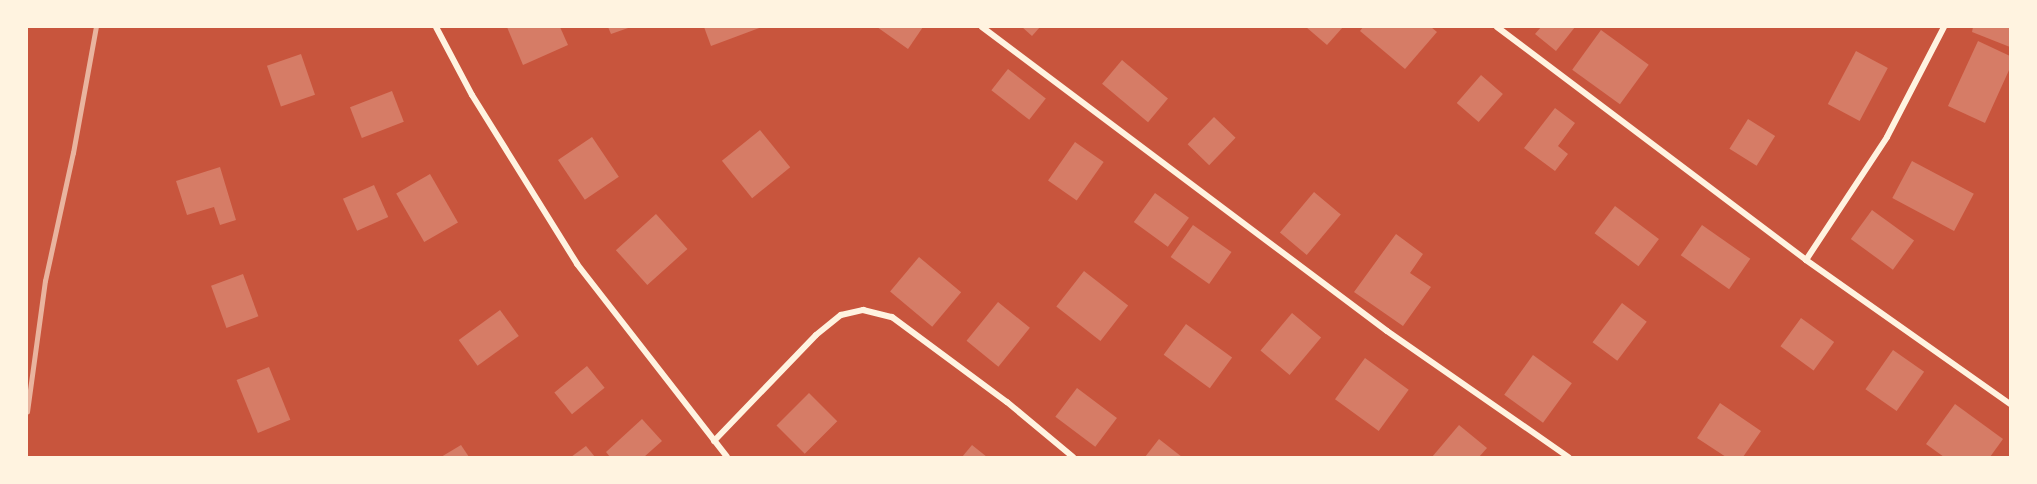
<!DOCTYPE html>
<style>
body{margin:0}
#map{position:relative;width:2037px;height:484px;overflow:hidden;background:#c8553d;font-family:Spectral,serif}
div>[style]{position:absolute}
.building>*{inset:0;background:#d67c66;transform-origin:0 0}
.minor>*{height:6px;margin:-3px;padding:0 3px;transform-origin:3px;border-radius:3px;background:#fff3e0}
.rail>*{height:4.5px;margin:-2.25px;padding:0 2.25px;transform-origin:2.25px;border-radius:2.25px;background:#e9b49f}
span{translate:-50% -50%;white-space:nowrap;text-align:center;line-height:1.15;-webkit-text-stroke:6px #fff3e0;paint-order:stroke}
.frame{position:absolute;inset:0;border:28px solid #fff3e0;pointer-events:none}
</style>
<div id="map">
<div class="building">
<i style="clip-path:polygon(507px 27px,560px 27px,568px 45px,523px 65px)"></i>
<i style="clip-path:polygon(608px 27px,631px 27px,611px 34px)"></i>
<i style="clip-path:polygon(704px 27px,762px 27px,711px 46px)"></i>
<i style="clip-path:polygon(877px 27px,923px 27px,908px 49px)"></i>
<i style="clip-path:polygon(1022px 27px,1040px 27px,1032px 36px)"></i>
<i style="clip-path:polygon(1306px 27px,1343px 27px,1327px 45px)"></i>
<i style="clip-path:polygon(1363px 27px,1431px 27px,1437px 32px,1405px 69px,1360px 31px)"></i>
<i style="clip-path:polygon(1541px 27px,1575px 27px,1556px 51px,1535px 34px)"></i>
<i style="clip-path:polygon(1973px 27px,2010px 27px,2010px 47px,1972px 32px)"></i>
<i style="left:1601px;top:30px;width:59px;height:49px;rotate:36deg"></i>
<i style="clip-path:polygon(1978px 41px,2010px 56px,2010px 68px,1985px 123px,1948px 106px)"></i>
<i style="left:1856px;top:51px;width:36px;height:60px;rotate:28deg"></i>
<i style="left:301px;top:54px;width:43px;height:36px;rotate:71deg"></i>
<i style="left:1122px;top:60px;width:60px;height:31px;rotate:40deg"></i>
<i style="left:1008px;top:69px;width:48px;height:27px;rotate:38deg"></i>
<i style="left:1481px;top:75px;width:29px;height:37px;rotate:41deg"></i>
<i style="left:392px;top:91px;width:33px;height:45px;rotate:69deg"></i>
<i style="clip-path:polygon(1555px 108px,1575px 123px,1558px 146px,1568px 154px,1555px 171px,1524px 148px)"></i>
<i style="left:1214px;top:117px;width:30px;height:38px;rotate:44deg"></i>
<i style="left:1748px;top:119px;width:32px;height:35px;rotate:32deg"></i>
<i style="left:760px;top:130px;width:48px;height:49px;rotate:51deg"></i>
<i style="left:592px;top:137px;width:48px;height:41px;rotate:56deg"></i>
<i style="left:1075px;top:142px;width:35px;height:47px;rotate:35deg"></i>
<i style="left:1912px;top:161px;width:70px;height:42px;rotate:28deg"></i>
<i style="clip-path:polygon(220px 167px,236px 220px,220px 225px,214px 207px,187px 215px,176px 181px)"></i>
<i style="left:430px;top:174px;width:56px;height:39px;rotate:60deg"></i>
<i style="left:374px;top:185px;width:35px;height:34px;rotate:66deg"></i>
<i style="left:1314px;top:192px;width:35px;height:53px;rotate:40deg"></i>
<i style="left:1155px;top:193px;width:42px;height:36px;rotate:36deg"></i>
<i style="left:1615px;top:206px;width:55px;height:34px;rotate:37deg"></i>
<i style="left:1872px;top:210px;width:52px;height:36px;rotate:36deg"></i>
<i style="left:656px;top:214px;width:47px;height:54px;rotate:48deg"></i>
<i style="left:1193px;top:225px;width:47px;height:39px;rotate:35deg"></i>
<i style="left:1702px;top:225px;width:59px;height:37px;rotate:35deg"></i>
<i style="clip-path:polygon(1396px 234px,1423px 254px,1410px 273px,1431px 287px,1403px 326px,1354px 292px)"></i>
<i style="left:919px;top:257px;width:55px;height:45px;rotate:40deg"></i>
<i style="left:1084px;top:271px;width:56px;height:45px;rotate:38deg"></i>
<i style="left:243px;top:274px;width:45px;height:34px;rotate:70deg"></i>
<i style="left:998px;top:302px;width:41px;height:50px;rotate:39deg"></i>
<i style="left:1622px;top:303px;width:31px;height:49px;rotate:37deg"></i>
<i style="left:500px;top:310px;width:32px;height:51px;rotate:54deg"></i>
<i style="left:1292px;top:313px;width:38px;height:49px;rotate:40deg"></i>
<i style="left:1801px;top:318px;width:41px;height:35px;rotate:36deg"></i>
<i style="left:1186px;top:324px;width:57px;height:38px;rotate:36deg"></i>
<i style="left:1893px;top:350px;width:38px;height:48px;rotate:35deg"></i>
<i style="left:1533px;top:355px;width:48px;height:49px;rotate:36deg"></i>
<i style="left:1365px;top:358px;width:54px;height:51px;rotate:36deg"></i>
<i style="left:587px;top:366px;width:28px;height:42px;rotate:51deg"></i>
<i style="left:269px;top:367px;width:57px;height:35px;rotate:68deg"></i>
<i style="left:1077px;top:388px;width:50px;height:36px;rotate:37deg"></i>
<i style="left:809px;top:393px;width:40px;height:46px;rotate:45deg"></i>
<i style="clip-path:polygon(1720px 403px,1761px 431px,1743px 457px,1726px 457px,1697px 438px)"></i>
<i style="clip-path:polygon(1955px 404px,2003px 439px,1990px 457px,1944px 457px,1926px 444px)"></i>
<i style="clip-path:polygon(642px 419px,662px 441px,644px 457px,610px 457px,606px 452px)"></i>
<i style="clip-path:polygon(1459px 425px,1487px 448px,1479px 457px,1432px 457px)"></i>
<i style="clip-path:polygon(1159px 439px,1182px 457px,1145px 457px)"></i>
<i style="clip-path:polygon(461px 445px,469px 457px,441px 457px)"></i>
<i style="clip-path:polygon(972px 445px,987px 457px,962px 457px)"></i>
<i style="clip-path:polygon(586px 446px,595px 457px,571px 457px)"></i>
</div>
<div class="minor">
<i style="left:436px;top:27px;width:77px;rotate:62.1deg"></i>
<i style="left:472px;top:95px;width:199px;rotate:58.1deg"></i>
<i style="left:577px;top:264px;width:244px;rotate:52.1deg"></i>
<i style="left:982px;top:27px;width:506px;rotate:36.89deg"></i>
<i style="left:1387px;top:331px;width:221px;rotate:34.8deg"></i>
<i style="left:1497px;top:27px;width:387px;rotate:37deg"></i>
<i style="left:1806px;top:260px;width:250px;rotate:35.2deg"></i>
<i style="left:1806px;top:260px;width:147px;rotate:-56.6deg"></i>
<i style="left:1887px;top:137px;width:124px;rotate:-62.6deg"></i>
<i style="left:714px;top:441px;width:147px;rotate:-46.1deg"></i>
<i style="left:816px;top:335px;width:32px;rotate:-39deg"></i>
<i style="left:841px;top:315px;width:23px;rotate:-13deg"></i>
<i style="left:863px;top:310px;width:30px;rotate:14deg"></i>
<i style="left:892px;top:317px;width:143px;rotate:36.5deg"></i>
<i style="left:1007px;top:402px;width:86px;rotate:39.8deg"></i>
</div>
<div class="rail">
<i style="left:27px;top:412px;width:132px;rotate:-82.2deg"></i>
<i style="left:45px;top:281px;width:131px;rotate:-77.7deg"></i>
<i style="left:73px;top:153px;width:128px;rotate:-79.7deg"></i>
</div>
<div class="frame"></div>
</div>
